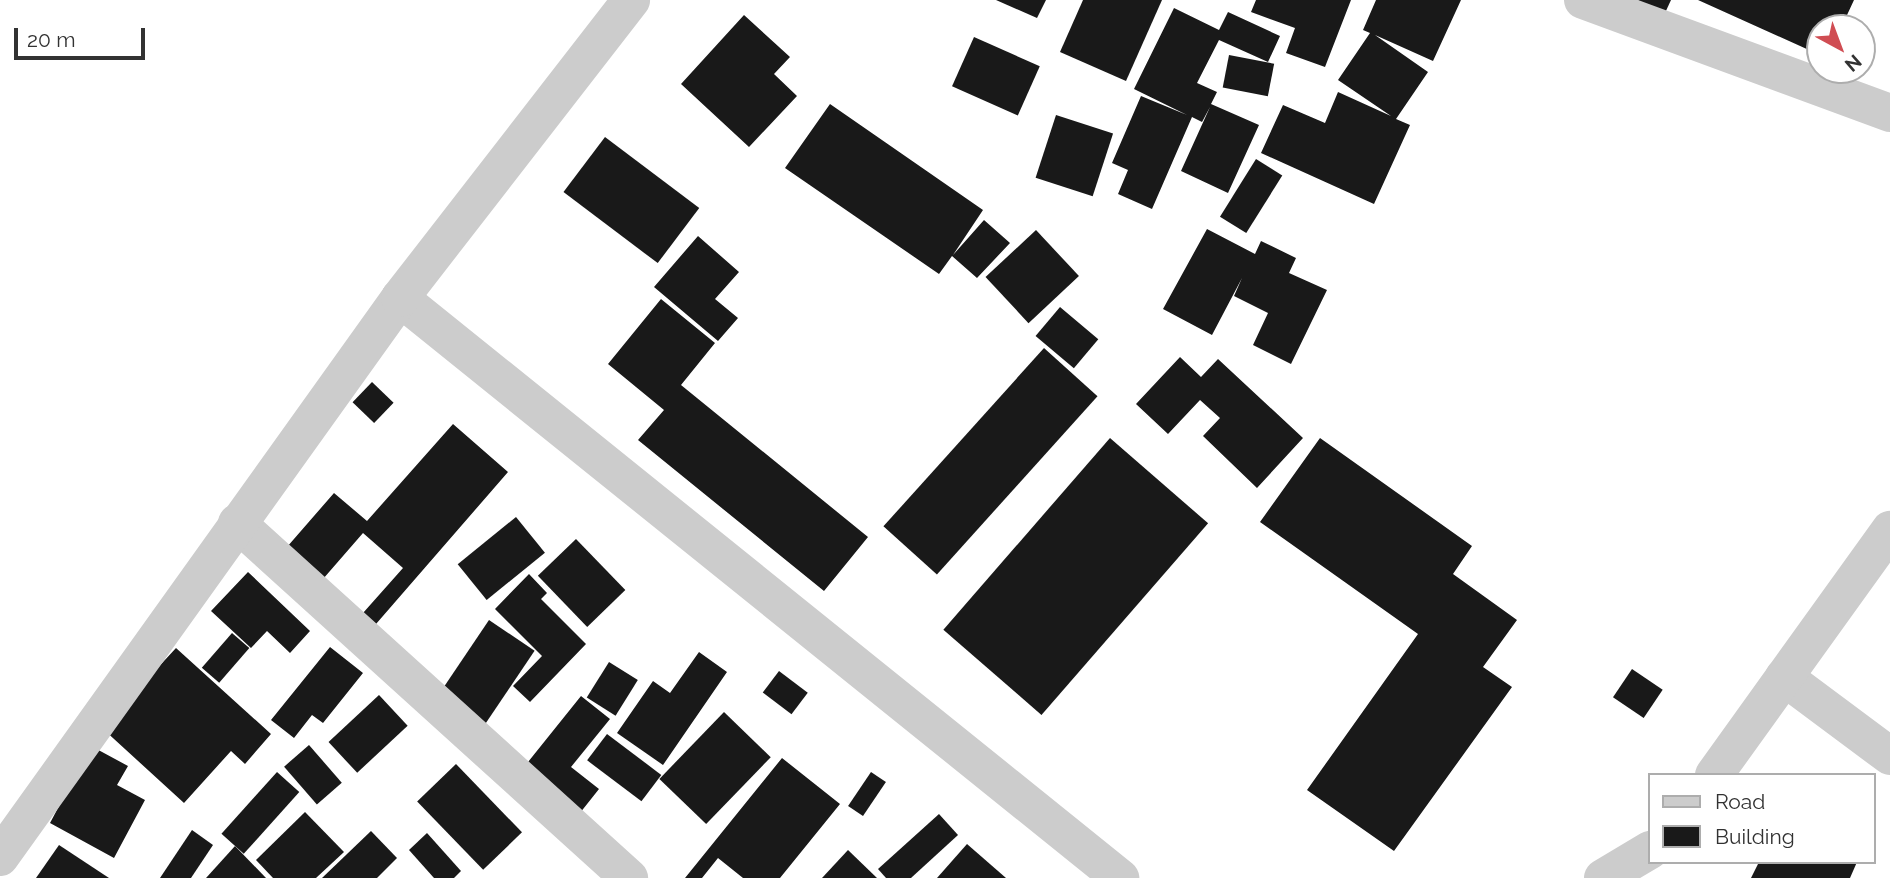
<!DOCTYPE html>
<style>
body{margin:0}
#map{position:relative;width:1890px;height:878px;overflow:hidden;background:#fff;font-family:Raleway,sans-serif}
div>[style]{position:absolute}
.building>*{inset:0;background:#191919;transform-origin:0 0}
.street>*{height:38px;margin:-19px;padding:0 19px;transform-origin:19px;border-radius:19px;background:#ccc}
span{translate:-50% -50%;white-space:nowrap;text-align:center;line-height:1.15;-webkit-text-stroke:7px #fff;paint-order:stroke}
.legend{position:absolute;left:1648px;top:773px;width:228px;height:91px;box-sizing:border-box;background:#fff;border:2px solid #adadad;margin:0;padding:9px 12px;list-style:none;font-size:21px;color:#323232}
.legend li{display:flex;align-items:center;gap:14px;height:35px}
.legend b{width:35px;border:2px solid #adadad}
.north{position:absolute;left:1806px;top:14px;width:70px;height:70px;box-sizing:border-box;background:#fff;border:2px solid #adadad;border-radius:50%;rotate:139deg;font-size:19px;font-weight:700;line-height:28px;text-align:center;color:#323232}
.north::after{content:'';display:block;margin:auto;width:24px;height:32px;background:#d04d53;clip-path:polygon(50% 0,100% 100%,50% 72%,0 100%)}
.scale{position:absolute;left:14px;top:28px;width:131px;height:32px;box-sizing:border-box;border:4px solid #323232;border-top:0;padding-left:9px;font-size:21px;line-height:24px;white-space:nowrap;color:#323232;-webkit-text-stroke:5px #fff;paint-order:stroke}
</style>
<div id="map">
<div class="building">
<i style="clip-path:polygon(996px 0,1046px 0,1037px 18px)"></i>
<i style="clip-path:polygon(1083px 0,1162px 0,1126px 81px,1060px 52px)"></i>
<i style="clip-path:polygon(1256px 0,1351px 0,1325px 67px,1286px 53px,1295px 28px,1251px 12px)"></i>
<i style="clip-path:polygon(1376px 0,1461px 0,1433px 61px,1375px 35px,1428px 72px,1396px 119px,1410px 125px,1374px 204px,1261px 153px,1283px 105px,1325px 123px,1338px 92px,1391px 116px,1338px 80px,1370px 33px,1363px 30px)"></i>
<i style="clip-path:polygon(1637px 0,1671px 0,1665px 13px)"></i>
<i style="clip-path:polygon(1698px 0,1854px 0,1841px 28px,1820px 28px,1820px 55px)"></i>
<i style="clip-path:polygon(1174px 8px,1219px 30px,1228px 12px,1280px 36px,1268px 62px,1219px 40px,1197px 83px,1217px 92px,1211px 104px,1259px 125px,1228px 193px,1181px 171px,1210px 107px,1202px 122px,1192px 117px,1152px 209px,1118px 194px,1128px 170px,1112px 163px,1141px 96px,1187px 115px,1134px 89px)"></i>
<i style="clip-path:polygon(744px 15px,790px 57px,774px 74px,797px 96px,749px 147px,681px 84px)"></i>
<i style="left:974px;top:37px;width:72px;height:54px;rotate:24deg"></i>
<i style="left:1229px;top:55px;width:46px;height:33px;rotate:11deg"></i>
<i style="clip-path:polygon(830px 104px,983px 210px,953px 255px,984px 220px,1010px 243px,977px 278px,952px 256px,939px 274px,785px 168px)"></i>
<i style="left:1056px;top:115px;width:60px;height:66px;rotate:18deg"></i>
<i style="left:605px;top:137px;width:118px;height:69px;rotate:37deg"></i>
<i style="left:1256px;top:159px;width:31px;height:68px;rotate:32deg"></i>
<i style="clip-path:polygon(1207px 229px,1255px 254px,1261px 241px,1296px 258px,1289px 273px,1327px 290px,1291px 364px,1253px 345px,1268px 313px,1234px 296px,1242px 278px,1212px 335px,1163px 309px)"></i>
<i style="left:1036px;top:230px;width:63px;height:69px;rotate:47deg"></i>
<i style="clip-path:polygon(698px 236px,739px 272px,715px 299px,738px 318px,718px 341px,654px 287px)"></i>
<i style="clip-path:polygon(661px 299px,715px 343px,681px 385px,868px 537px,824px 591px,638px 440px,664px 410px,608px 364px)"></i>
<i style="left:1060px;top:307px;width:50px;height:38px;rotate:40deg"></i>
<i style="left:1044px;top:348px;width:72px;height:240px;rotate:42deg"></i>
<i style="clip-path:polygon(1180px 357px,1201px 377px,1218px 359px,1303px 438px,1257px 488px,1203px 436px,1220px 418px,1200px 400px,1168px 434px,1136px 404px)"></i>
<i style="left:372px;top:382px;width:30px;height:28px;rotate:44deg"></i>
<i style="clip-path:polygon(453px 424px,508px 472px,376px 624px,363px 613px,403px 568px,363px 533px,323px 579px,287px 547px,334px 493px,367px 521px)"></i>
<i style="left:1110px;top:438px;width:130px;height:254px;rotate:41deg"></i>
<i style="clip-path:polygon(1320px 438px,1472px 546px,1453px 574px,1517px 620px,1483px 667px,1512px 687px,1394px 851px,1307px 790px,1418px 634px,1260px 522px)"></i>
<i style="left:516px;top:517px;width:46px;height:75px;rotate:51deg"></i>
<i style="left:576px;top:539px;width:71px;height:53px;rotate:46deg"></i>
<i style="clip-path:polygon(248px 572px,310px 631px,290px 653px,267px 631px,251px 648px,211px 611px)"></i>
<i style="clip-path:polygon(529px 574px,547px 593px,541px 599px,586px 644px,530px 702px,513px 686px,542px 656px,495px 609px)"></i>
<i style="left:489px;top:620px;width:55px;height:91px;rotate:34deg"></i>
<i style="left:232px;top:633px;width:23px;height:46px;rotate:41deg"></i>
<i style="clip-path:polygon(330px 647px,363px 673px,323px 723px,312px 715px,294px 738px,271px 720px)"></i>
<i style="clip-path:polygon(176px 648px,271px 734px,245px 764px,231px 751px,184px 803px,102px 728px)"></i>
<i style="clip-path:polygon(699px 652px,727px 672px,663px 765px,617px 733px,653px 681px,670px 693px)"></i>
<i style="left:609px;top:662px;width:34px;height:42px;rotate:32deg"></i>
<i style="left:1632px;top:669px;width:37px;height:34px;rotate:34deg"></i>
<i style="left:779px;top:671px;width:36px;height:27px;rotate:37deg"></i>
<i style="left:379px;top:695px;width:42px;height:69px;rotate:47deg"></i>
<i style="clip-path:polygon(581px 696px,610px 719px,571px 767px,599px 789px,572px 823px,524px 767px)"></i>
<i style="left:724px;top:712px;width:65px;height:93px;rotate:44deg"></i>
<i style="left:607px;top:734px;width:68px;height:33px;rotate:37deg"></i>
<i style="left:309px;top:745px;width:50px;height:33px;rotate:49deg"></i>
<i style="clip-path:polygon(91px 746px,128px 766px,117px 785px,145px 800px,114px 858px,50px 823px)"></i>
<i style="clip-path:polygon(782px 758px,840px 804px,780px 878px,743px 878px,718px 858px,702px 878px,685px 878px)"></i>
<i style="left:456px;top:764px;width:95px;height:54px;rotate:46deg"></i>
<i style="left:277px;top:772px;width:30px;height:83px;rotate:42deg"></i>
<i style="left:871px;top:772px;width:18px;height:41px;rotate:34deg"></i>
<i style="clip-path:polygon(305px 812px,344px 852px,316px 878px,273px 878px,256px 860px)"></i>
<i style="clip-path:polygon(939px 814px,958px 835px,911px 878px,886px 878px,878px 869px)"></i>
<i style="clip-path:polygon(192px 830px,213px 845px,191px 878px,160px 878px)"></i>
<i style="clip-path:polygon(371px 831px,397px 858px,377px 878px,322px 878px)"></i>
<i style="clip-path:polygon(427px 833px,461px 871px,454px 878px,434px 878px,409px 850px)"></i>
<i style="clip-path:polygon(967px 844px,1006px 878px,937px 878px)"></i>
<i style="clip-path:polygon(59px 845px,109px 878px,36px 878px)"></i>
<i style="clip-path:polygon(235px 846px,266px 878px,206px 878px)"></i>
<i style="clip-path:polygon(848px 850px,877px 878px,822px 878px)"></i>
<i style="clip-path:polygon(1759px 862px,1857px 862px,1850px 878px,1751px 878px)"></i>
</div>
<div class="street">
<i style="left:1583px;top:0;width:327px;rotate:20.2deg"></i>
<i style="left:400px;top:298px;width:925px;rotate:38.85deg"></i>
<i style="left:237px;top:523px;width:529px;rotate:42.16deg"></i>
<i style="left:1784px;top:677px;width:132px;rotate:36.7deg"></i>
<i style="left:1714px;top:775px;width:302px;rotate:-54.3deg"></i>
<i style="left:0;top:857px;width:687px;rotate:-54.41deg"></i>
<i style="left:400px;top:298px;width:377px;rotate:-52.2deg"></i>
<i style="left:1603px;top:878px;width:55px;rotate:-30.8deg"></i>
</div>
<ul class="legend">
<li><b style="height:9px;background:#ccc"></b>Road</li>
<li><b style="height:19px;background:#191919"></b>Building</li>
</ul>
<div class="north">N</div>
<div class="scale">20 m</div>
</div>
